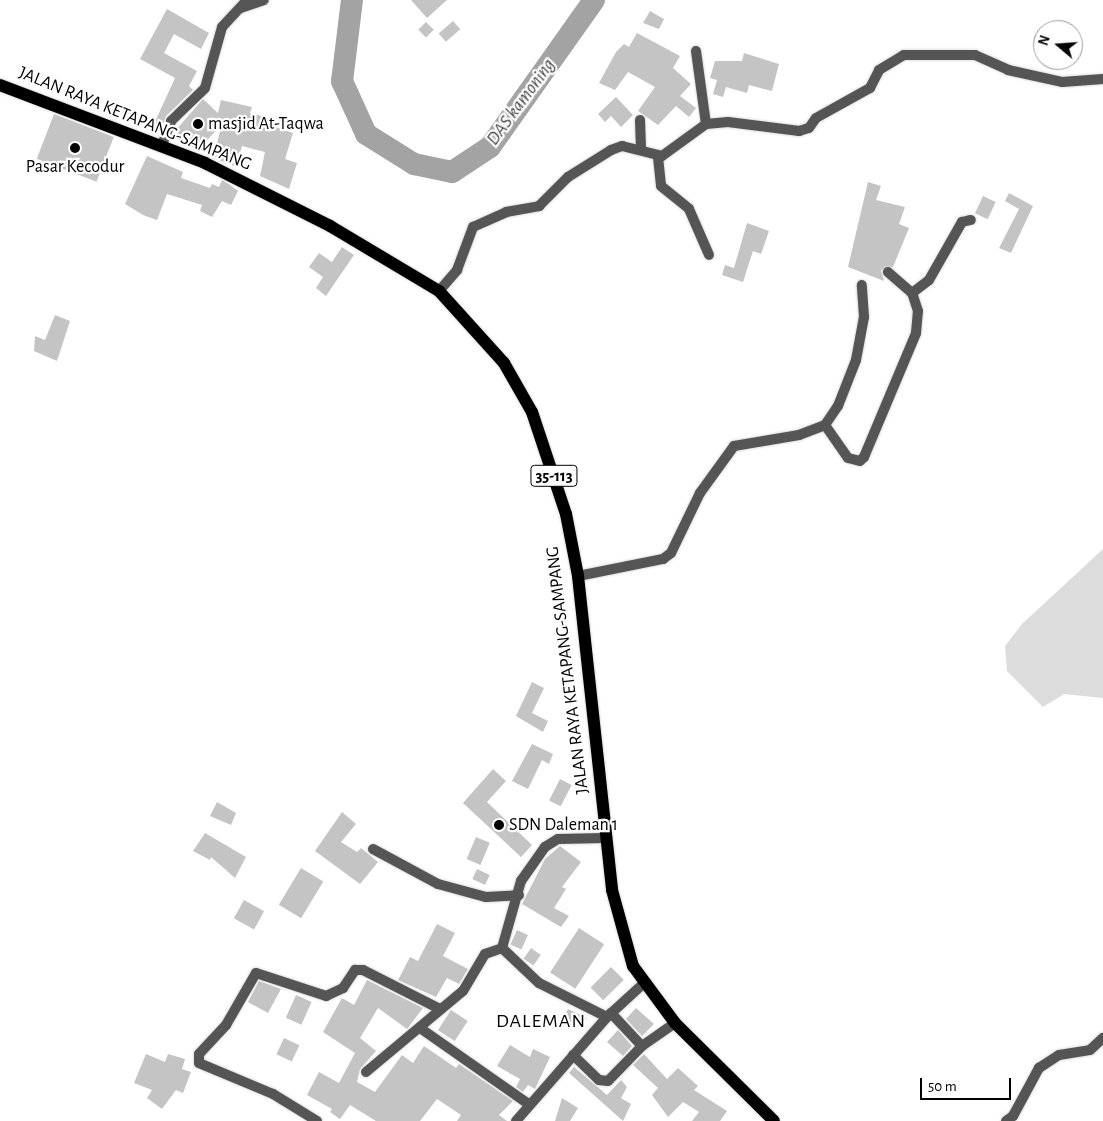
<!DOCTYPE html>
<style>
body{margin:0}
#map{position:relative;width:1103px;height:1121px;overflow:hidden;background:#fff;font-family:"Alegreya Sans",sans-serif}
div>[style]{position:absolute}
.green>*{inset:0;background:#dcdcdc}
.river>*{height:22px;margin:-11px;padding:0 11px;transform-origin:11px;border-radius:11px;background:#a3a3a3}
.building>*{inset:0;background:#c4c4c4;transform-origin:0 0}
.roads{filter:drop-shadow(0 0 1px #dbdbdb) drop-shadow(0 0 1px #dbdbdb)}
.minor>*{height:10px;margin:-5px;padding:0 5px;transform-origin:5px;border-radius:5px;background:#555}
.primary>*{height:12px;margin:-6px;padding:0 6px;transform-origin:6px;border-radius:6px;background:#000}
.dots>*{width:14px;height:14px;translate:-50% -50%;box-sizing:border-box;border:2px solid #fff;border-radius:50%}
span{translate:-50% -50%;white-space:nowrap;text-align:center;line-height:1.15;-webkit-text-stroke:4.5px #fff;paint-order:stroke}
.shield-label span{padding:1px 4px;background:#fff;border:1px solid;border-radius:4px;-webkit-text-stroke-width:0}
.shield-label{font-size:16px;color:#000;font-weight:700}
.street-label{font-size:18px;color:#000}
.poi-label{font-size:18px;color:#000}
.left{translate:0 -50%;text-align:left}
.water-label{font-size:19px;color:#444;font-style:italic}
.quarter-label{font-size:20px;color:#000;letter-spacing:1px}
.north{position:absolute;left:1033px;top:20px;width:50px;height:50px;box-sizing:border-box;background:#fff;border:1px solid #999;border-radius:50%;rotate:288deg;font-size:14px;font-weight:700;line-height:20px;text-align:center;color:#000}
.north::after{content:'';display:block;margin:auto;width:18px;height:22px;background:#000;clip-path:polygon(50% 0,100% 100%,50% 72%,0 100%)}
.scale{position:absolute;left:920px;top:1078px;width:91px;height:22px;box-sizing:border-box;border:2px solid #000;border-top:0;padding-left:6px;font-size:15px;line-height:18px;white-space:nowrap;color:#000;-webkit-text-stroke:4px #fff;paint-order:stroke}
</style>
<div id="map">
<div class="green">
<i style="clip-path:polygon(1103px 549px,1103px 698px,1064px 694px,1043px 707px,1007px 671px,1005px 646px,1022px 624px)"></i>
</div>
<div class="river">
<i style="left:352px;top:0;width:82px;rotate:97deg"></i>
<i style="left:342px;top:81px;width:58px;rotate:65.6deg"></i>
<i style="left:366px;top:134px;width:57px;rotate:32deg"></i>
<i style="left:414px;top:164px;width:39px;rotate:12deg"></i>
<i style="left:452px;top:172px;width:45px;rotate:-33.3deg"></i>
<i style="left:490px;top:147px;width:180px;rotate:-54.7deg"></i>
</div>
<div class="building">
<i style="clip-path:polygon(411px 0,447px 0,427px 18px)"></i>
<i style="clip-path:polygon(167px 9px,209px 33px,201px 49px,174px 34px,164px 53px,197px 71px,189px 86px,193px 90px,166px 116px,161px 129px,153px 126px,175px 78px,140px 59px)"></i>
<i style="clip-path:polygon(650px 11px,664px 19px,659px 29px,643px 23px)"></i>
<i style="left:453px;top:21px;width:11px;height:19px;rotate:49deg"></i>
<i style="left:426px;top:22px;width:11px;height:11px;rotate:45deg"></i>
<i style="clip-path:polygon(637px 33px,680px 56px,673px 68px,691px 84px,680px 96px,696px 108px,689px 117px,676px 106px,658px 125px,638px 111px,655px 87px,628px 72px,615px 90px,599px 83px,616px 52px,624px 44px,629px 47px)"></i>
<i style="clip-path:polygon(744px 53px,779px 64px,772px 91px,749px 85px,747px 93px,726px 87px,723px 97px,713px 94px,717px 80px,710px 78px,715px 61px,742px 61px)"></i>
<i style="clip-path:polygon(616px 97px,633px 115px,621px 127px,611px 116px,605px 122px,598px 114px)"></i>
<i style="clip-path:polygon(203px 99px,218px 113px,221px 100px,252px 107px,250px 113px,274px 119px,272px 126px,293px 133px,285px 159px,297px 163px,289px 189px,260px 176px,265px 152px,242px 146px,236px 167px,213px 158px,222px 124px,197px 151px,175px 131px)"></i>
<i style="left:54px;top:114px;width:64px;height:48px;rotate:21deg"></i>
<i style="clip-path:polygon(147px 156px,183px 172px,181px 178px,210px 188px,212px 184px,219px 187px,222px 180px,230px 185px,238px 191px,231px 205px,222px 201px,212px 217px,200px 211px,202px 205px,167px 194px,157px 220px,143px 215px,125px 204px)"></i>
<i style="clip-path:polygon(868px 182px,881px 186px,876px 200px,905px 207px,899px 224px,909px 228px,893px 267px,881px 270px,884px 281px,848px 267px)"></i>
<i style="clip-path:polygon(1009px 193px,1033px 206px,1011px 253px,999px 248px,1019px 209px,1005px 201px)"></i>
<i style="left:983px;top:196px;width:14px;height:19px;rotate:25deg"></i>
<i style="clip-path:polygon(747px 223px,769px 231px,761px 254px,753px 251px,743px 282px,722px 275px,725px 265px,734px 268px)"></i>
<i style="clip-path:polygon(342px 247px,354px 255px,326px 296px,316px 288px,323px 277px,309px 267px,319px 253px,332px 262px)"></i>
<i style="clip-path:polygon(55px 315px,70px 321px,57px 361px,34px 351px,35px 336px,45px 340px)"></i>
<i style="clip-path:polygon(532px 682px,544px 688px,532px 713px,548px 721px,543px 732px,516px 716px)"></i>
<i style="clip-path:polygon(532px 744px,553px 754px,549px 764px,542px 760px,528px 789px,512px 781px)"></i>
<i style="clip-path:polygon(493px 769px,506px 781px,487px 802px,532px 845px,521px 857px,463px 803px)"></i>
<i style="left:560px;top:779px;width:13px;height:24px;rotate:27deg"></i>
<i style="clip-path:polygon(217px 802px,236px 813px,231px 825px,210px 816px)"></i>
<i style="clip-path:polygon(342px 812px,356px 824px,341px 842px,357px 852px,361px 848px,378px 862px,360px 884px,315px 851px)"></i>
<i style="clip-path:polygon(205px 833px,246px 857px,235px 878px,211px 857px,210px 860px,193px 851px)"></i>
<i style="left:476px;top:837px;width:15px;height:24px;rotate:23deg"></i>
<i style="clip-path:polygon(560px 846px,581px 862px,562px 887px,566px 889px,554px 908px,569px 916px,561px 927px,522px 904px,545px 859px)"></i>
<i style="left:301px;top:868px;width:26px;height:43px;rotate:31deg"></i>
<i style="left:477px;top:869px;width:14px;height:11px;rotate:25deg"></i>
<i style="left:244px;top:900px;width:23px;height:21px;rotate:29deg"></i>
<i style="clip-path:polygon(437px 924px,455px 933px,443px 956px,468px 969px,459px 984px,447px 978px,436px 997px,398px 980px,410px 957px,418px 961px)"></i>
<i style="left:579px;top:928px;width:30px;height:53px;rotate:33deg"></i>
<i style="left:517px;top:930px;width:12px;height:16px;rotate:24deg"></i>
<i style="left:531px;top:948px;width:12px;height:13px;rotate:35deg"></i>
<i style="left:611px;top:967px;width:18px;height:29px;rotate:45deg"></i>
<i style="clip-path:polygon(367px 980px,423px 1008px,407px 1029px,378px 1008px,360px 1038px,376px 1051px,360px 1069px,357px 1082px,375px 1092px,402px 1055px,413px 1063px,424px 1046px,456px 1068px,459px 1064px,513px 1101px,499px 1115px,507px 1121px,457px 1121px,461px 1115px,437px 1099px,420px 1121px,376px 1121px,350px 1105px,340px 1119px,330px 1112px,332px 1109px,307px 1095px,319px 1072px,339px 1083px,355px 1053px,323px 1032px,342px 998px,354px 1005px)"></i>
<i style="clip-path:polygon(259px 981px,281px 989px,268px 1013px,248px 1002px)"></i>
<i style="left:296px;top:995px;width:17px;height:25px;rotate:24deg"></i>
<i style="clip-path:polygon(636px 1008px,654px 1024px,642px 1036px,626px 1019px)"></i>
<i style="clip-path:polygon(568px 1009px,587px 1018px,579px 1026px,563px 1018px)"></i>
<i style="left:451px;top:1010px;width:20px;height:24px;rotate:33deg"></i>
<i style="clip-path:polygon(618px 1030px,632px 1046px,623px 1056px,607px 1042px)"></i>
<i style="left:284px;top:1038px;width:17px;height:18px;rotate:25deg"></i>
<i style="clip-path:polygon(510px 1045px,530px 1057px,533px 1049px,550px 1057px,535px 1089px,528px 1085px,523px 1092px,516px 1087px,520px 1079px,497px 1066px)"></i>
<i style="clip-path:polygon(146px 1054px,165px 1062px,168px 1054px,185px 1059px,182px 1069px,191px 1072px,183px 1093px,176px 1090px,162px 1109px,147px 1098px,152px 1090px,134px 1083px)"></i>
<i style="clip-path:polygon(644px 1054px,667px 1079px,678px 1068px,698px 1086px,694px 1090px,727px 1111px,720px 1121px,692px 1121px,699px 1112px,683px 1102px,668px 1117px,652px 1095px,658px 1088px,633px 1065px)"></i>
<i style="clip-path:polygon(574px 1067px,607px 1095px,621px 1080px,627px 1087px,621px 1098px,631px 1104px,623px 1121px,569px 1073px)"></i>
<i style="clip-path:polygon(562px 1098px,578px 1108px,570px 1121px,555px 1121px)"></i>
</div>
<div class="roads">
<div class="minor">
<i style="left:241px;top:8px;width:24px;rotate:-19deg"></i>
<i style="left:696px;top:51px;width:74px;rotate:82.2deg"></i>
<i style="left:640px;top:120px;width:30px;rotate:88deg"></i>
<i style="left:162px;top:145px;width:26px;rotate:-69deg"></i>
<i style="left:171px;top:121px;width:47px;rotate:-44.1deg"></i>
<i style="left:205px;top:88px;width:63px;rotate:-74.4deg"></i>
<i style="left:222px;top:27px;width:37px;rotate:-47deg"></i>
<i style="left:658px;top:157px;width:29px;rotate:84deg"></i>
<i style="left:661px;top:186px;width:36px;rotate:39deg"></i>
<i style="left:689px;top:209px;width:50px;rotate:66.5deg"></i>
<i style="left:439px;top:291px;width:28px;rotate:-49deg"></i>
<i style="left:457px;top:270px;width:46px;rotate:-69.6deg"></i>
<i style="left:473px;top:227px;width:36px;rotate:-24deg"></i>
<i style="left:506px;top:212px;width:34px;rotate:-10deg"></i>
<i style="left:539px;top:206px;width:41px;rotate:-45deg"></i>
<i style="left:568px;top:177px;width:51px;rotate:-32.1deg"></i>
<i style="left:611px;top:150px;width:12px;rotate:-20deg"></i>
<i style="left:622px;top:146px;width:41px;rotate:14deg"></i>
<i style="left:662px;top:156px;width:54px;rotate:-36deg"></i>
<i style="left:706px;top:124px;width:22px;rotate:-5deg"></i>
<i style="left:728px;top:122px;width:72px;rotate:7.2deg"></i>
<i style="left:799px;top:131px;width:10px;rotate:-17deg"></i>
<i style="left:809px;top:128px;width:12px;rotate:-55deg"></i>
<i style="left:816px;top:118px;width:62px;rotate:-29.1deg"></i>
<i style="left:870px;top:88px;width:20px;rotate:-63deg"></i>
<i style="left:879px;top:70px;width:29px;rotate:-31deg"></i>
<i style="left:904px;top:55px;width:71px"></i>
<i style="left:975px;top:55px;width:36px;rotate:24deg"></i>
<i style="left:1008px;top:70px;width:55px;rotate:12.5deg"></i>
<i style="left:1062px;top:82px;width:41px;rotate:-4.2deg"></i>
<i style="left:912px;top:293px;width:21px;rotate:-37deg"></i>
<i style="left:929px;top:280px;width:67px;rotate:-60.4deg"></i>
<i style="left:962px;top:222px;width:9px;rotate:-13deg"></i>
<i style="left:825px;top:425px;width:40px;rotate:55.1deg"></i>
<i style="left:848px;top:458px;width:12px;rotate:14deg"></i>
<i style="left:860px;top:461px;width:6px;rotate:-45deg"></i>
<i style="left:864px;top:457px;width:134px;rotate:-67.2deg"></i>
<i style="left:916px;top:333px;width:22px;rotate:-85deg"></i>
<i style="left:918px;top:311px;width:19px;rotate:-108deg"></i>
<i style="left:912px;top:293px;width:32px;rotate:-139deg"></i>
<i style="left:578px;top:576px;width:87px;rotate:-11.3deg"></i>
<i style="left:663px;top:559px;width:10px;rotate:-37deg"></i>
<i style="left:671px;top:553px;width:67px;rotate:-64.2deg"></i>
<i style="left:700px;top:493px;width:58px;rotate:-54.1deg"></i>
<i style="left:734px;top:446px;width:66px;rotate:-9.6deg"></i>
<i style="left:799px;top:435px;width:28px;rotate:-21deg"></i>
<i style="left:825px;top:425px;width:23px;rotate:-56deg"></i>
<i style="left:838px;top:406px;width:49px;rotate:-68.6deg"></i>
<i style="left:856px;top:360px;width:44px;rotate:-79.5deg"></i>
<i style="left:864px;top:317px;width:32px;rotate:-94deg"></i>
<i style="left:373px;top:849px;width:74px;rotate:28.3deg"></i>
<i style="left:438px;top:884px;width:50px;rotate:15.2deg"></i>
<i style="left:486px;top:897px;width:33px;rotate:-3deg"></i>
<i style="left:502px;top:948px;width:51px;rotate:43.4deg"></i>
<i style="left:539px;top:983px;width:76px;rotate:26.6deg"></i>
<i style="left:611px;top:1013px;width:45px;rotate:46.8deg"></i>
<i style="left:420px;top:1028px;width:134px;rotate:35deg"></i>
<i style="left:573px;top:1055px;width:36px;rotate:44deg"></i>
<i style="left:599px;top:1080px;width:9px;rotate:6deg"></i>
<i style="left:608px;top:1081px;width:49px;rotate:-45.8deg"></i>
<i style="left:642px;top:1046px;width:40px;rotate:-34.9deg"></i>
<i style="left:366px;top:1072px;width:126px;rotate:-39.9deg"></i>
<i style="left:463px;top:991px;width:43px;rotate:-59.3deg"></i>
<i style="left:485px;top:954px;width:18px;rotate:-19deg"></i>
<i style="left:502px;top:948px;width:70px;rotate:-74.2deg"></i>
<i style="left:521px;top:881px;width:42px;rotate:-54.8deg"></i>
<i style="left:545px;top:847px;width:15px;rotate:-32deg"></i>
<i style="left:558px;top:839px;width:46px;rotate:-1.2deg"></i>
<i style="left:317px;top:1121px;width:52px;rotate:-148.5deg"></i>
<i style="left:273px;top:1094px;width:80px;rotate:-157.3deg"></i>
<i style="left:199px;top:1063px;width:9px;rotate:-90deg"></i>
<i style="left:199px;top:1054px;width:40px;rotate:-47deg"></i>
<i style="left:226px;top:1025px;width:60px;rotate:-60deg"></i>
<i style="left:256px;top:973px;width:74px;rotate:18.2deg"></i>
<i style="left:326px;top:996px;width:19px;rotate:-25deg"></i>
<i style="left:343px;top:988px;width:22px;rotate:-56deg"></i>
<i style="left:355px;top:970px;width:8px"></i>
<i style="left:363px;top:970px;width:84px;rotate:26.9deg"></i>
<i style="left:516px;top:1121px;width:138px;rotate:-48.8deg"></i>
<i style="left:607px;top:1017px;width:49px;rotate:-42.5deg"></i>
<i style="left:1006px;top:1121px;width:9px;rotate:-36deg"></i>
<i style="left:1013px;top:1116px;width:55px;rotate:-61.6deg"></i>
<i style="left:1039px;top:1068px;width:24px;rotate:-33deg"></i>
<i style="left:1059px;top:1055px;width:31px;rotate:-9deg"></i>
<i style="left:1090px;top:1050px;width:18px;rotate:-43deg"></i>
</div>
<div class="primary">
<i style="left:0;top:85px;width:219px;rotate:20.8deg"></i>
<i style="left:205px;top:163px;width:140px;rotate:26.7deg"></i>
<i style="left:330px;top:226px;width:127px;rotate:30.8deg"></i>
<i style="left:439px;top:291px;width:97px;rotate:47.9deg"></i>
<i style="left:504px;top:363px;width:56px;rotate:60.3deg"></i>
<i style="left:532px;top:412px;width:108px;rotate:71.6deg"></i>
<i style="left:566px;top:514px;width:63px;rotate:79deg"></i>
<i style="left:578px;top:576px;width:316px;rotate:83.8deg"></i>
<i style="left:612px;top:890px;width:79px;rotate:74.6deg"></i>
<i style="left:633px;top:966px;width:71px;rotate:53.6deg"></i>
<i style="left:675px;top:1023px;width:139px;rotate:44.7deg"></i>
</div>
</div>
<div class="dots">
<i style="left:198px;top:124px;background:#000"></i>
<i style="left:75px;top:148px;background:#000"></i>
<i style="left:499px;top:825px;background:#000"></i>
</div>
<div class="shield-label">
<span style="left:554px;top:476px">35-113</span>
</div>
<div class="street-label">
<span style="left:135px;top:119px;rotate:22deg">JALAN RAYA KETAPANG-SAMPANG</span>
<span style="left:568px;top:670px;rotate:-97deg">JALAN RAYA KETAPANG-SAMPANG</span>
</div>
<div class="poi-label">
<span class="left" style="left:208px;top:124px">masjid At-Taqwa</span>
<span style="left:75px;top:167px">Pasar Kecodur</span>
<span class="left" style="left:509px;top:825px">SDN Daleman 1</span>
</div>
<div class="water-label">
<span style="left:521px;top:102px;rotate:-54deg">DAS kamoning</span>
</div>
<div class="quarter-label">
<span style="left:541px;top:1021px">DALEMAN</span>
</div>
<div class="north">N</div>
<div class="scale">50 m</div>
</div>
